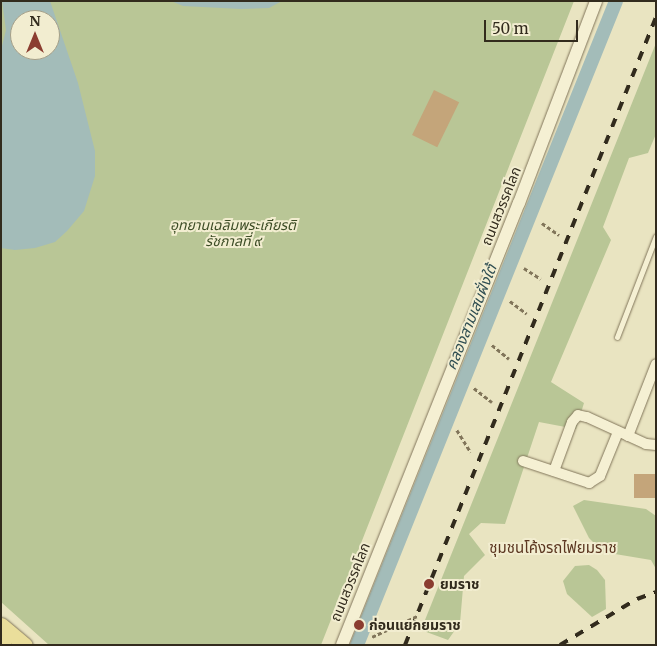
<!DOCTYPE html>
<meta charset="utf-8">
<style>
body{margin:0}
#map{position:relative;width:657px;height:646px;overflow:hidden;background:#e9e4c1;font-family:Merriweather,"Noto Sans Thai",serif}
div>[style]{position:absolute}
.green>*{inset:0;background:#b9c696}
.water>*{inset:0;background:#a3bcb9}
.canal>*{height:14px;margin:-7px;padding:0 7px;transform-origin:7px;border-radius:7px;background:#a3bcb9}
.building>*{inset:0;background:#c4a57a;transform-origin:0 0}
.path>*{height:2.5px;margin-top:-1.25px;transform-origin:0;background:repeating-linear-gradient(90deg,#81755a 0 4px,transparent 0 6.5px)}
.roads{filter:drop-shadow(0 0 1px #81755a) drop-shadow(0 0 1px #81755a)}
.service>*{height:5px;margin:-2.5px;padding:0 2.5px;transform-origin:2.5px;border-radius:2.5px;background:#f5f0d3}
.minor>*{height:10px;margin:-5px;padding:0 5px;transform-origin:5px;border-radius:5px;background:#f5f0d3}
.tertiary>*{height:12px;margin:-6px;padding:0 6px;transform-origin:6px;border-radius:6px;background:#f5f0d3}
.primary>*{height:15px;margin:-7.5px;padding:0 7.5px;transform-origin:7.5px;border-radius:7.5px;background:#eade9b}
.rail>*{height:4px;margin-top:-2px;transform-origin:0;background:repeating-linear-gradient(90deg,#322b1d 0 9px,transparent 0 18px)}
.dots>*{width:14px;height:14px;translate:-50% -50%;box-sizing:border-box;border:2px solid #f2edd0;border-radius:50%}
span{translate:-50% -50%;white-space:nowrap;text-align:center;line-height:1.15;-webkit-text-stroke:4px #f2edd0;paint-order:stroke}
.street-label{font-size:14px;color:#322b1d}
.park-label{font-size:14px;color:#3d4d26;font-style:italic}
.poi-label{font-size:14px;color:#322b1d;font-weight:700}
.left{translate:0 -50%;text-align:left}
.water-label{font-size:15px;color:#2e4d51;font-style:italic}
.neighbourhood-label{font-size:15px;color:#5b3620}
.frame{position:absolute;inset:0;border:2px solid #322b1d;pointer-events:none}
.north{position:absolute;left:10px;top:10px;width:50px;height:50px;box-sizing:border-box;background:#f2edd0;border:1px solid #a59f88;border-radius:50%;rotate:0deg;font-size:14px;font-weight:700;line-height:20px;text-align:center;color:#322b1d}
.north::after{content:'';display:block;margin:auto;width:18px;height:22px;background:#8b3d30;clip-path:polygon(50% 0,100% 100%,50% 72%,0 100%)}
.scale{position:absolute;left:484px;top:20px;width:94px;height:22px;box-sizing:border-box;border:2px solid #322b1d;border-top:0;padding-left:6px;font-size:15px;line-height:18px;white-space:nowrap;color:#322b1d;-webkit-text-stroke:4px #f2edd0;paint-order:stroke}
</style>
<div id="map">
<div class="green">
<i style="clip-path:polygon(evenodd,1px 1px,574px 1px,321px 645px,49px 645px,1px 602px,1px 1px,20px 20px,50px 20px,50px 50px,20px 50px,20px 20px)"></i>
<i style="clip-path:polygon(656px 43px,656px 134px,648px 153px,629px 158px,603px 227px,611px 240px,551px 382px,584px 403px,576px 429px,539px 422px,505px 524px,481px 523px,469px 534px,485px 555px,464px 576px,460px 623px,448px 640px,421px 630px)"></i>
<i style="clip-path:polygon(584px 500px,646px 509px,656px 516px,656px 569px,651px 560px,603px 552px,589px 538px,573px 506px)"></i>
<i style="clip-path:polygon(589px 565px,597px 570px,605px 580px,606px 609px,592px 617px,567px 594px,563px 581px,575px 566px)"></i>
</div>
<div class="water">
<i style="clip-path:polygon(evenodd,2px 1px,50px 1px,78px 83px,95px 151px,95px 176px,84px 211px,67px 231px,55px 242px,35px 248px,15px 250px,1px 248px,1px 50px,6px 30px,2px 1px,20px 20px,50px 20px,50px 50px,20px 50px,20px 20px)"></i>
<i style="clip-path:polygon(171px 1px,282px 1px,269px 8px,241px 9px,183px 6px)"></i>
</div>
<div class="canal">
<i style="left:357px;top:645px;width:694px;rotate:-68.09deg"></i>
</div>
<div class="building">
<i style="left:434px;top:90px;width:28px;height:50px;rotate:26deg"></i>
<i style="left:656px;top:474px;width:24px;height:22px;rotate:90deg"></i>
</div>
<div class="path">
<i style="left:542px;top:223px;width:21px;rotate:35deg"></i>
<i style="left:524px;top:268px;width:20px;rotate:33deg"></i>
<i style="left:510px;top:301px;width:21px;rotate:37deg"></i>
<i style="left:492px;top:345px;width:22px;rotate:39deg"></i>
<i style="left:474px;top:388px;width:23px;rotate:38deg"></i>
<i style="left:457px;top:430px;width:26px;rotate:58deg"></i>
<i style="left:372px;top:637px;width:50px;rotate:-25deg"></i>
</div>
<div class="roads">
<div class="service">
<i style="left:617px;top:337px;width:108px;rotate:-68.9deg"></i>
</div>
<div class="minor">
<i style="left:628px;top:436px;width:77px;rotate:-68.7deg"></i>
<i style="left:523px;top:461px;width:70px;rotate:18.4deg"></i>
<i style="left:589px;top:483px;width:13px;rotate:-32deg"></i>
<i style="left:600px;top:476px;width:48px;rotate:-67.8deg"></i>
<i style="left:554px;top:471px;width:52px;rotate:-69.8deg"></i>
<i style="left:572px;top:422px;width:9px;rotate:-49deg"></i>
<i style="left:578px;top:415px;width:9px;rotate:13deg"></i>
<i style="left:587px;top:417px;width:65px;rotate:24.6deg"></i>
<i style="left:646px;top:444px;width:10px;rotate:6deg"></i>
</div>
<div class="tertiary">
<i style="left:342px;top:645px;width:476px;rotate:-68.2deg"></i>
<i style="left:519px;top:203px;width:216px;rotate:-69.1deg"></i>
</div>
<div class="primary">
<i style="left:1px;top:625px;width:31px;rotate:40deg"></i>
<i style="left:1px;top:642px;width:4px;rotate:45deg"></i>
</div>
</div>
<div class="rail">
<i style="left:405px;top:645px;width:676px;rotate:-68.21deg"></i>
<i style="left:560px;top:645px;width:90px;rotate:-30.9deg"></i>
<i style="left:637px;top:599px;width:20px;rotate:-20deg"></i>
</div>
<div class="dots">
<i style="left:429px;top:584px;background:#8b3d30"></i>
<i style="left:359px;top:625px;background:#8b3d30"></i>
</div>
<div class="street-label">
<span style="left:501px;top:206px;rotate:-68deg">ถนนสวรรคโลก</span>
<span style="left:350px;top:582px;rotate:-68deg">ถนนสวรรคโลก</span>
</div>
<div class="park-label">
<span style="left:233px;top:233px">อุทยานเฉลิมพระเกียรติ<br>รัชกาลที่ ๙</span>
</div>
<div class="poi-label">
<span class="left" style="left:440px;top:584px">ยมราช</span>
<span class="left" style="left:369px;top:625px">ก่อนแยกยมราช</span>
</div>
<div class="water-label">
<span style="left:471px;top:317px;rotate:-68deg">คลองสามเสนฝั่งใต้</span>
</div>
<div class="neighbourhood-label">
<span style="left:553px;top:548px">ชุมชนโค้งรถไฟยมราช</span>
</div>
<div class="frame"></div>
<div class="north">N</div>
<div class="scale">50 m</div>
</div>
